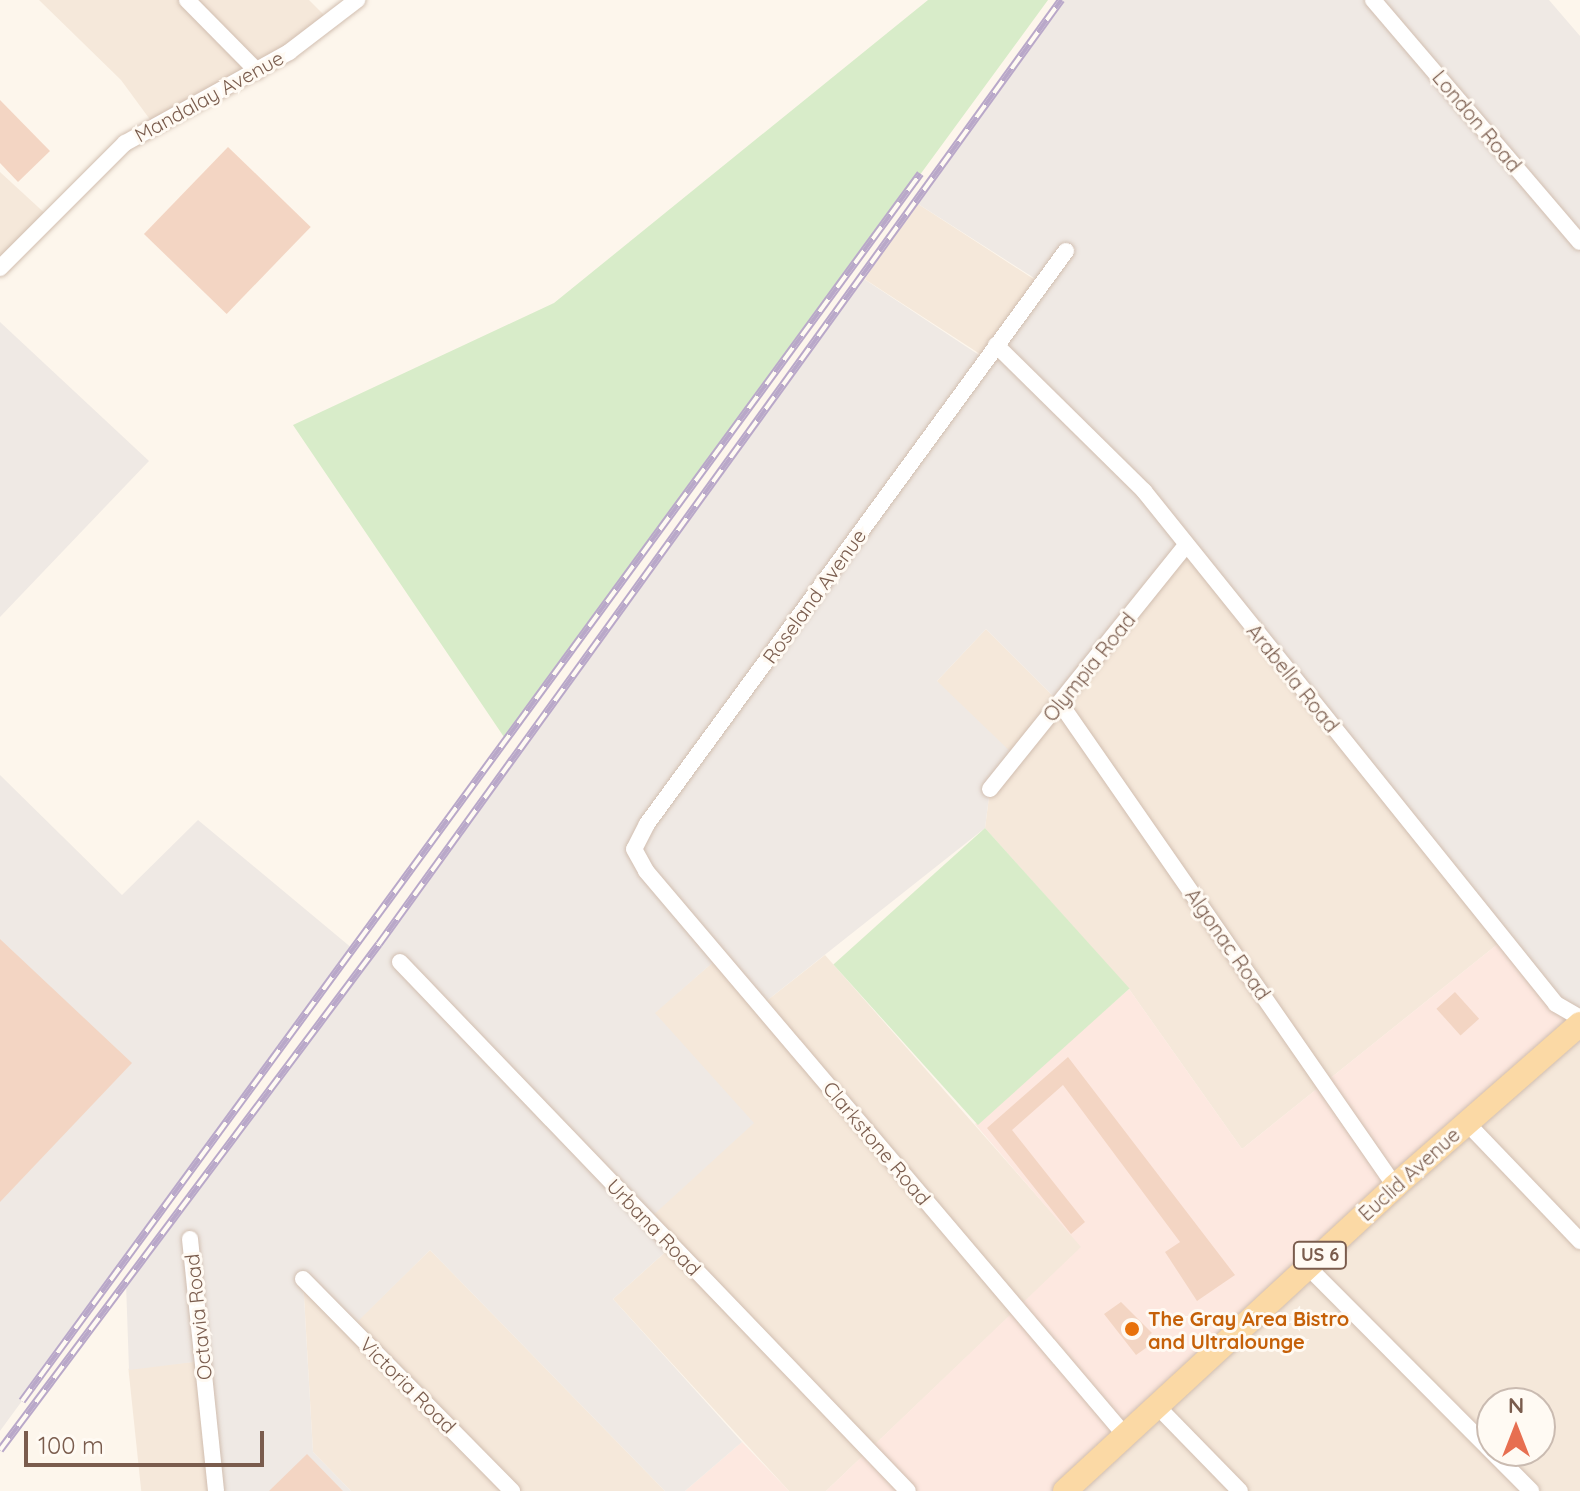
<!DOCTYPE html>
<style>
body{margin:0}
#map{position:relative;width:1580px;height:1491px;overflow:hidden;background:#fdf6ec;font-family:Quicksand,sans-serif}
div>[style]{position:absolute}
.residential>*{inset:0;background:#f5e8da;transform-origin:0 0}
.commercial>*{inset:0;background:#fde8e0}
.industrial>*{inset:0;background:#efe9e4}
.green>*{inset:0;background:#d8ecc9;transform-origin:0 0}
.building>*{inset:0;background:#f3d5c3;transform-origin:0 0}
.roads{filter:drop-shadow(0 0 2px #d1beb0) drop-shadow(0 0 2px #d1beb0)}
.minor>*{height:16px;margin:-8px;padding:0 8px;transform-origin:8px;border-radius:8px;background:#fff}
.primary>*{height:24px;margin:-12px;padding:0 12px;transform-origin:12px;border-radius:12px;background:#fbd9a5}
.rail>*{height:8px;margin-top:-4px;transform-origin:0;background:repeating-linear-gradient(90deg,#fffaf3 0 15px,#b9a8c9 0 30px);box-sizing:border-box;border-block:2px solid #b9a8c9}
.dots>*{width:22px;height:22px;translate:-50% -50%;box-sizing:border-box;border:4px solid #fffaf3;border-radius:50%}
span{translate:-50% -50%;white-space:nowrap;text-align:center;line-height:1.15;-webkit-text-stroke:6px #fffaf3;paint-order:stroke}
.shield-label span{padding:2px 6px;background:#fffaf3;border:2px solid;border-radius:6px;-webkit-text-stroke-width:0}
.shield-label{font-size:18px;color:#7a5c4d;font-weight:700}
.street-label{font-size:20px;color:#7a5c4d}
.food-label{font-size:20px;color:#c56008;font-weight:700}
.left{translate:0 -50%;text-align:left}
.north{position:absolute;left:1476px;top:1387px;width:80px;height:80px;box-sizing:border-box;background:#fffaf3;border:2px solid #cabbb1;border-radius:50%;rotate:0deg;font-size:22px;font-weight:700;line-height:32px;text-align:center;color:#7a5c4d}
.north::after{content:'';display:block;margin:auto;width:28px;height:36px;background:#e76f51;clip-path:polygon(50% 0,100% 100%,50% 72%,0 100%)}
.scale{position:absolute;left:24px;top:1431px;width:240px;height:36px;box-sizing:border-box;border:4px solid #7a5c4d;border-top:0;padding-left:10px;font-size:24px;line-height:28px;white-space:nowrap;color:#7a5c4d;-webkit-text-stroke:6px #fffaf3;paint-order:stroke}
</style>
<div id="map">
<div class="residential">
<i style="clip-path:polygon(39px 0,309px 0,330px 21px,154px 125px,121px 80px)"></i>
<i style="clip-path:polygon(0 172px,50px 218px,0 268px)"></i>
<i style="left:915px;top:202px;width:151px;height:92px;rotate:33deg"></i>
<i style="clip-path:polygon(1186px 545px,1504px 939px,1242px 1149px,1129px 989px,985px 828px,990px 789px,937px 681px,986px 629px,1060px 703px)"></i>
<i style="clip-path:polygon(825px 955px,1082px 1247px,826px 1491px,789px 1491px,613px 1299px,672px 1246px,648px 1221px,654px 1013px,719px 957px,760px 1006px)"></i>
<i style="clip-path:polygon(evenodd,1580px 1024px,1580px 1491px,1065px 1491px,1580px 1024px,1492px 1403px,1540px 1403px,1540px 1451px,1492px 1451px,1492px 1403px)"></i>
<i style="clip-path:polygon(430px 1250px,665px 1491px,351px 1491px,313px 1452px,303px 1279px,351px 1327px)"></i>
<i style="left:202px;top:1361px;width:131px;height:74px;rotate:84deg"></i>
</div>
<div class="commercial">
<i style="clip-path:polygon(1504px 939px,1580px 1018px,1065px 1491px,826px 1491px,1081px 1247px,975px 1124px,1129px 989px,1242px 1149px)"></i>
<i style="clip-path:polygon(742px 1442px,789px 1491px,685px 1491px)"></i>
</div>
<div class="industrial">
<i style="clip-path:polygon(1061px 0,1549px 0,1580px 36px,1580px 1018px,1556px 1004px,1186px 546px,1060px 703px,986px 629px,937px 681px,1016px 757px,990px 789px,985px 828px,760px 1006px,719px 957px,655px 1013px,754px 1123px,648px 1220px,672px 1246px,613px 1299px,742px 1442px,685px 1491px,665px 1491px,430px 1250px,351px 1328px,303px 1280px,313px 1452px,351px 1491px,216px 1491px,202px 1361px,129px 1370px,126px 1283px,379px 944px,861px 277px,985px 359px,1042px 283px,915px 202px)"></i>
<i style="clip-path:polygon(0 322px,149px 461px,0 617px)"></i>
<i style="clip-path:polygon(0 775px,122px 895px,198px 820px,353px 949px,0 1431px)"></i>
</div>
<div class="green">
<i style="clip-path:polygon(928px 0,1048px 0,506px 740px,293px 425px,554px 303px)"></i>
<i style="left:985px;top:828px;width:216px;height:204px;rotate:48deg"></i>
</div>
<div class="building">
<i style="clip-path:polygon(0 100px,50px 151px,18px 182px,0 163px)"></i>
<i style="left:228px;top:147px;width:115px;height:121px;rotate:44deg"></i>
<i style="clip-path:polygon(0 939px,132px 1063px,0 1202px)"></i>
<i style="left:1455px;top:992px;width:36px;height:25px;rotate:48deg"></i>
<i style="clip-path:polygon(1068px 1057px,1235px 1275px,1197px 1301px,1165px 1252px,1180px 1242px,1063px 1085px,1012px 1130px,1085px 1222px,1071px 1234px,987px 1128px)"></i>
<i style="clip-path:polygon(1121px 1302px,1152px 1333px,1148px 1336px,1153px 1343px,1136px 1355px,1104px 1314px)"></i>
<i style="clip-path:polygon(307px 1454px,343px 1491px,269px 1491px)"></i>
</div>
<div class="roads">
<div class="minor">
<i style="left:187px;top:0;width:100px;rotate:45.4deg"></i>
<i style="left:1373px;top:0;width:318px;rotate:49.5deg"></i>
<i style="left:1066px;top:251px;width:710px;rotate:126.18deg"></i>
<i style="left:647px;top:824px;width:28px;rotate:117deg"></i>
<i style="left:634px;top:849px;width:25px;rotate:61deg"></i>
<i style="left:646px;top:871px;width:739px;rotate:49.67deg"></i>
<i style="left:0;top:268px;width:177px;rotate:-45deg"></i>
<i style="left:125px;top:143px;width:188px;rotate:-29deg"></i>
<i style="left:289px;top:52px;width:86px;rotate:-37.4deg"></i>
<i style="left:996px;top:345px;width:208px;rotate:44.6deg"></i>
<i style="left:1144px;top:491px;width:658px;rotate:51.23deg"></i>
<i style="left:1556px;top:1004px;width:28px;rotate:30deg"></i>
<i style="left:1060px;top:703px;width:588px;rotate:55.26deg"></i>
<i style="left:990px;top:789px;width:313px;rotate:-51.2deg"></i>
<i style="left:400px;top:962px;width:733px;rotate:46.16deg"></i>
<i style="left:1466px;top:1122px;width:165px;rotate:46.2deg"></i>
<i style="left:190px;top:1239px;width:253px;rotate:84.1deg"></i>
<i style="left:1308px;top:1267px;width:316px;rotate:45.1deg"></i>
<i style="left:303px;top:1279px;width:298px;rotate:45.4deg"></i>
<i style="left:1156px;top:1405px;width:120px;rotate:45.7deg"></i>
</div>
<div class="primary">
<i style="left:1065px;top:1491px;width:449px;rotate:-42.7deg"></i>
<i style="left:1395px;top:1186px;width:246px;rotate:-41.2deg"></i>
</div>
</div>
<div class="rail">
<i style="left:22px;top:1401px;width:1521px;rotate:-53.8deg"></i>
<i style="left:0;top:1450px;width:632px;rotate:-53.17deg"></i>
<i style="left:379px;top:944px;width:1165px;rotate:-54.15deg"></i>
</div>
<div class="dots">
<i style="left:1132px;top:1329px;background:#e8710a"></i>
</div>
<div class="shield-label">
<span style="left:1320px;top:1255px">US 6</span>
</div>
<div class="street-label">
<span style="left:209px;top:96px;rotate:-29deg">Mandalay Avenue</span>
<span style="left:1477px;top:121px;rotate:50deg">London Road</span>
<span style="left:814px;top:596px;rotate:-54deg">Roseland Avenue</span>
<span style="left:1089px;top:667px;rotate:-51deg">Olympia Road</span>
<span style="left:1293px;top:678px;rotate:51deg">Arabella Road</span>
<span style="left:1228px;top:944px;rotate:55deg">Algonac Road</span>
<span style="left:877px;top:1143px;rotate:50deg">Clarkstone Road</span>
<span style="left:1409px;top:1174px;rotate:-42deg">Euclid Avenue</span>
<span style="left:654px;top:1227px;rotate:46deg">Urbana Road</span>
<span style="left:198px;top:1317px;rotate:-96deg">Octavia Road</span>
<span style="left:408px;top:1385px;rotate:45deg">Victoria Road</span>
</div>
<div class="food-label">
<span class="left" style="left:1148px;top:1330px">The Gray Area Bistro<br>and Ultralounge</span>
</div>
<div class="north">N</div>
<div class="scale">100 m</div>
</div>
